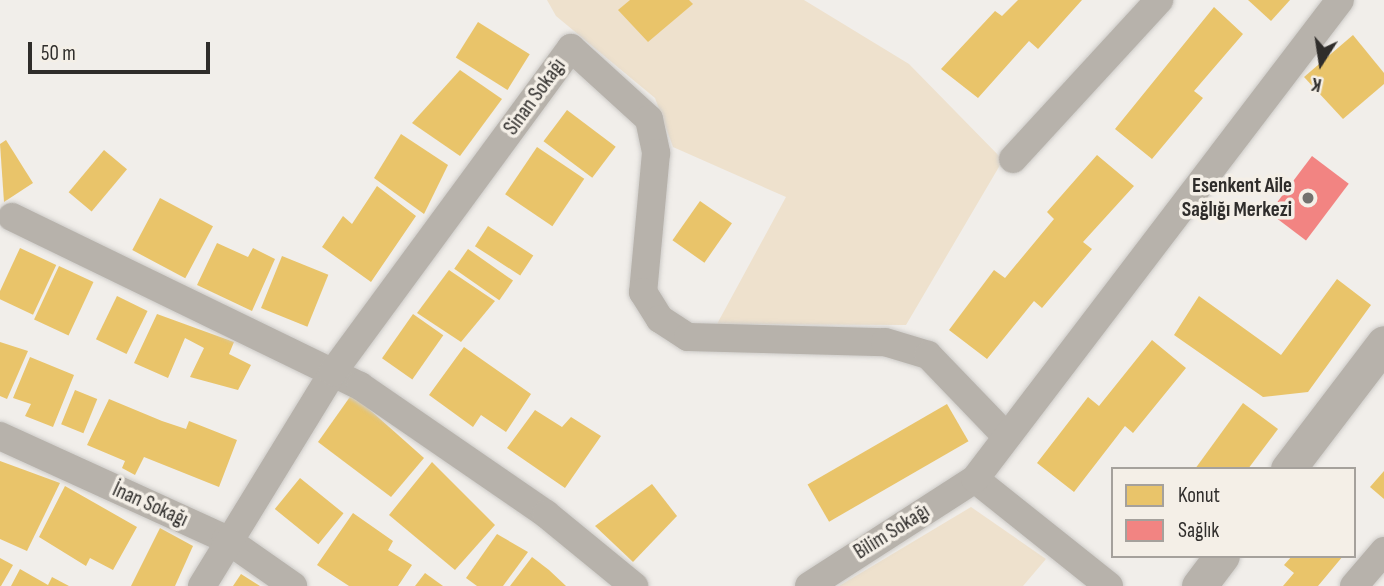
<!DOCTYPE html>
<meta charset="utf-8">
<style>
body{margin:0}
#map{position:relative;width:1384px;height:586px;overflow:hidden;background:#f1eeea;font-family:"Sofia Sans Condensed",sans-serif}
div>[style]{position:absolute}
.green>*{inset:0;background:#eee1cd}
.homes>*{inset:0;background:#e9c46a;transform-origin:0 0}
.health>*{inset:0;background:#f28482;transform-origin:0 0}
.roads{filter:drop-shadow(0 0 2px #cdcbc8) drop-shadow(0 0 2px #cdcbc8)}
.minor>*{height:28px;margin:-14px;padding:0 14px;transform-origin:14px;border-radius:14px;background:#b7b2ab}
.tertiary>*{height:35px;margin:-17.5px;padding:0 17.5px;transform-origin:17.5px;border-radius:17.5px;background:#b7b2ab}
.dots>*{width:19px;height:19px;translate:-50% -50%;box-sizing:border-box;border:4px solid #f4efe7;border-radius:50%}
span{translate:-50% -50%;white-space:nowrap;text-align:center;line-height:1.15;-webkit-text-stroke:7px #f4efe7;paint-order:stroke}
.street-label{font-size:21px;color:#2f2d2b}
.poi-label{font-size:21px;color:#2f2d2b;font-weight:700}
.right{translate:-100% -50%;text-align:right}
.legend{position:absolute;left:1111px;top:467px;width:245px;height:91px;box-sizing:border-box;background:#f4efe7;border:2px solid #a5a19c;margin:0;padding:9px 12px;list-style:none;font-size:21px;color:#2f2d2b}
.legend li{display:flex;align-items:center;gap:14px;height:35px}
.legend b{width:35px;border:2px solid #a5a19c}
.north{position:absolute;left:1286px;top:28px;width:70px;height:70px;-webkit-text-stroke:5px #f4efe7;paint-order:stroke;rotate:192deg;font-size:19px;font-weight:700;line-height:28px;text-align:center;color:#2f2d2b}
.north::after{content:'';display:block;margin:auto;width:24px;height:32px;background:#2f2d2b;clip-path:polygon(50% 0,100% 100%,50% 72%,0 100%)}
.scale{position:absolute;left:28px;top:42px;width:182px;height:32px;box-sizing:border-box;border:4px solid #2f2d2b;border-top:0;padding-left:9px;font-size:21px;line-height:24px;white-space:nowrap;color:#2f2d2b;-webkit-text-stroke:5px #f4efe7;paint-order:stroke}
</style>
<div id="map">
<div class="green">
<i style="clip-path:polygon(547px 0,804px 0,909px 64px,1003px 160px,906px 325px,717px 324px,786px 197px,673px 147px,655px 98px,556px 16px)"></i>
<i style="clip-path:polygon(971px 507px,1046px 559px,1023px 586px,839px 586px)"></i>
</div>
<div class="homes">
<i style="clip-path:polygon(630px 0,689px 0,693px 4px,648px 42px,618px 10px)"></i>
<i style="clip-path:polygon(1018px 0,1082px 0,1038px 49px,1029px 41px,978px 98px,941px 69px,995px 11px,1002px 16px)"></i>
<i style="clip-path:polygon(1248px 0,1290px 0,1271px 21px)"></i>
<i style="clip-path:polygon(1214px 7px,1243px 34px,1194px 91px,1203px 98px,1152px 159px,1115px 129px)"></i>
<i style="left:478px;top:22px;width:61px;height:42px;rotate:32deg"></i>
<i style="clip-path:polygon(1353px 35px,1384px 73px,1384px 84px,1343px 119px,1304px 77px)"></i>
<i style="clip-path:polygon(460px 70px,502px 99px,460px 156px,412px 123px)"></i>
<i style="left:567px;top:110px;width:61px;height:39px;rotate:37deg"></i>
<i style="clip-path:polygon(401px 134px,448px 165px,424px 214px,374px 178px)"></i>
<i style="clip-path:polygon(6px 140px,33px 183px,4px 202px,0 144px)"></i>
<i style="left:537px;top:147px;width:57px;height:57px;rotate:34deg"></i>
<i style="left:104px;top:150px;width:30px;height:55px;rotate:40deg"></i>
<i style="clip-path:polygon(1097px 155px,1134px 186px,1083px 242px,1092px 249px,1042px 308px,1034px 301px,987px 359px,949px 330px,994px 270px,1005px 278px,1054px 219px,1047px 212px)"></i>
<i style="clip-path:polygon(377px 186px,416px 216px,371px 282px,322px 247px,343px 216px,352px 224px)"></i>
<i style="left:160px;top:198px;width:60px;height:59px;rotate:28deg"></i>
<i style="left:700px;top:201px;width:39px;height:48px;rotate:35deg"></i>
<i style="left:488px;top:226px;width:54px;height:24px;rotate:33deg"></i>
<i style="clip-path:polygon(217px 243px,248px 257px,253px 248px,275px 259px,252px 311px,197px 285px)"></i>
<i style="left:20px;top:248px;width:40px;height:55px;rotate:25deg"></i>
<i style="left:468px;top:249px;width:55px;height:24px;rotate:35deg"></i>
<i style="left:282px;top:256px;width:50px;height:56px;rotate:22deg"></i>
<i style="left:59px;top:266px;width:38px;height:59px;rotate:25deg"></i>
<i style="clip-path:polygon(449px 270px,495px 301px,461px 342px,417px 313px)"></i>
<i style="clip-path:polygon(1337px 279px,1371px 305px,1308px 392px,1263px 397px,1174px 335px,1199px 296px,1281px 355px)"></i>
<i style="left:117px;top:296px;width:34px;height:48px;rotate:26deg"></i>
<i style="clip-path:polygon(157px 314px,234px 342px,229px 354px,251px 365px,238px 390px,190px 377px,204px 348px,185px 338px,168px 378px,134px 363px)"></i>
<i style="left:413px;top:314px;width:37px;height:54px;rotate:35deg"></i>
<i style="clip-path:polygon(1152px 340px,1186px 368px,1133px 433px,1125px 426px,1074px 492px,1037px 463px,1088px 397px,1099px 406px)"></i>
<i style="clip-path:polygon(0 342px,28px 351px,7px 399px,0 396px)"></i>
<i style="clip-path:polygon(464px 347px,531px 394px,506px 432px,481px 415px,473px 427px,429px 395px)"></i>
<i style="clip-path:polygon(30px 357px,74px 375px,53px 427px,25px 416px,31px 404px,13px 398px)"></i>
<i style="left:75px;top:390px;width:24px;height:37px;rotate:22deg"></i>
<i style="clip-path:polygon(352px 394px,424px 458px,391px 497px,318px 442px)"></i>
<i style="clip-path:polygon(109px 399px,162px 421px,186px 429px,189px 421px,237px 440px,219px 487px,144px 457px,135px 475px,122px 468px,125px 461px,87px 445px)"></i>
<i style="clip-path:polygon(1243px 403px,1278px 429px,1248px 469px,1195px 469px)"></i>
<i style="left:947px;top:404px;width:43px;height:161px;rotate:60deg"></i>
<i style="clip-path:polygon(535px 410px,562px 427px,571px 417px,601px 436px,565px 488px,507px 448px)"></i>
<i style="clip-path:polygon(0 461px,60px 483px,27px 551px,0 539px)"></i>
<i style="clip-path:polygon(432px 462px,495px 525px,455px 570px,389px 515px)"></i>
<i style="clip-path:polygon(1384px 471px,1384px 499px,1370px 487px)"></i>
<i style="left:300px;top:478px;width:56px;height:40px;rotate:39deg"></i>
<i style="clip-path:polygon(652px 484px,677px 516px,633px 562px,595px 526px)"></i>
<i style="clip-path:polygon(65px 486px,137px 527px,113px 570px,90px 558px,86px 566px,39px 537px)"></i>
<i style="clip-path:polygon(353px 513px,393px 541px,388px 550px,412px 565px,398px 586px,349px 586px,317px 565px)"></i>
<i style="clip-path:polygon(160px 528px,193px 546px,175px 586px,131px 586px)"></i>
<i style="clip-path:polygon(497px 534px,528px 552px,503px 586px,477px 586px,466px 578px)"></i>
<i style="clip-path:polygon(1292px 556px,1343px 556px,1318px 586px,1283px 586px,1294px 573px,1284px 565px)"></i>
<i style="clip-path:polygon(532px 557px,549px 570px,566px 586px,510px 586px)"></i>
<i style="clip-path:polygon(0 558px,13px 565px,1px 586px,0 586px)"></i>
<i style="clip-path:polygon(20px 569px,48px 585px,52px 577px,69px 586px,11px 586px)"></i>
<i style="clip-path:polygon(425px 573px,443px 586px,415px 586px)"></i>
<i style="clip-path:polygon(241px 574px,260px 586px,233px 586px)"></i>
</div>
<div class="health">
<i style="left:1312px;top:156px;width:46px;height:71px;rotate:37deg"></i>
</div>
<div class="roads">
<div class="minor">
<i style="left:1013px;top:159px;width:216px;rotate:-47.4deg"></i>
<i style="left:12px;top:217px;width:387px;rotate:25.9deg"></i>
<i style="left:360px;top:386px;width:226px;rotate:34.5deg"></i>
<i style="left:546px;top:514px;width:114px;rotate:39.3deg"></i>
<i style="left:0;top:436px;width:248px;rotate:24.5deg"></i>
<i style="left:226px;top:539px;width:82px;rotate:35deg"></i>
<i style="left:202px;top:586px;width:251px;rotate:-58.5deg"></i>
<i style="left:333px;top:372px;width:402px;rotate:-53.7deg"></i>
<i style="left:571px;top:48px;width:105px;rotate:42.3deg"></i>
<i style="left:649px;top:119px;width:35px;rotate:78deg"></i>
<i style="left:656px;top:153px;width:140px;rotate:95.3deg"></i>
<i style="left:643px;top:292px;width:32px;rotate:58deg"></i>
<i style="left:660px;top:319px;width:33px;rotate:33deg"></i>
<i style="left:688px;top:337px;width:197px;rotate:1.5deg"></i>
<i style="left:885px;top:342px;width:45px;rotate:16.8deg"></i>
<i style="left:928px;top:355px;width:112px;rotate:46.1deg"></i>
<i style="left:809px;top:586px;width:197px;rotate:-32.8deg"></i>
<i style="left:1109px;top:586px;width:171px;rotate:-141.4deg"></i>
<i style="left:975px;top:479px;width:602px;rotate:-52.69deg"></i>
<i style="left:1354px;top:586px;width:46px;rotate:-49.4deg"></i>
</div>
<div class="tertiary">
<i style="left:1288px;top:469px;width:158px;rotate:-52.7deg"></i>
<i style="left:1199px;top:586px;width:38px;rotate:-53deg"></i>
</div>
</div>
<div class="dots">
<i style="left:1308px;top:198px;background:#73716e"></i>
</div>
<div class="street-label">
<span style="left:535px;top:97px;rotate:-54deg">Sinan Sokağı</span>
<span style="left:150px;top:505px;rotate:24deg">İnan Sokağı</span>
<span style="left:892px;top:532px;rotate:-32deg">Bilim Sokağı</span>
</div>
<div class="poi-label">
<span class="right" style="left:1292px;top:198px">Esenkent Aile<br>Sağlığı Merkezi</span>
</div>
<ul class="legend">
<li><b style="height:19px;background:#e9c46a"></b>Konut</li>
<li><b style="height:19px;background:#f28482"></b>Sağlık</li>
</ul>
<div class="north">K</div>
<div class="scale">50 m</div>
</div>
